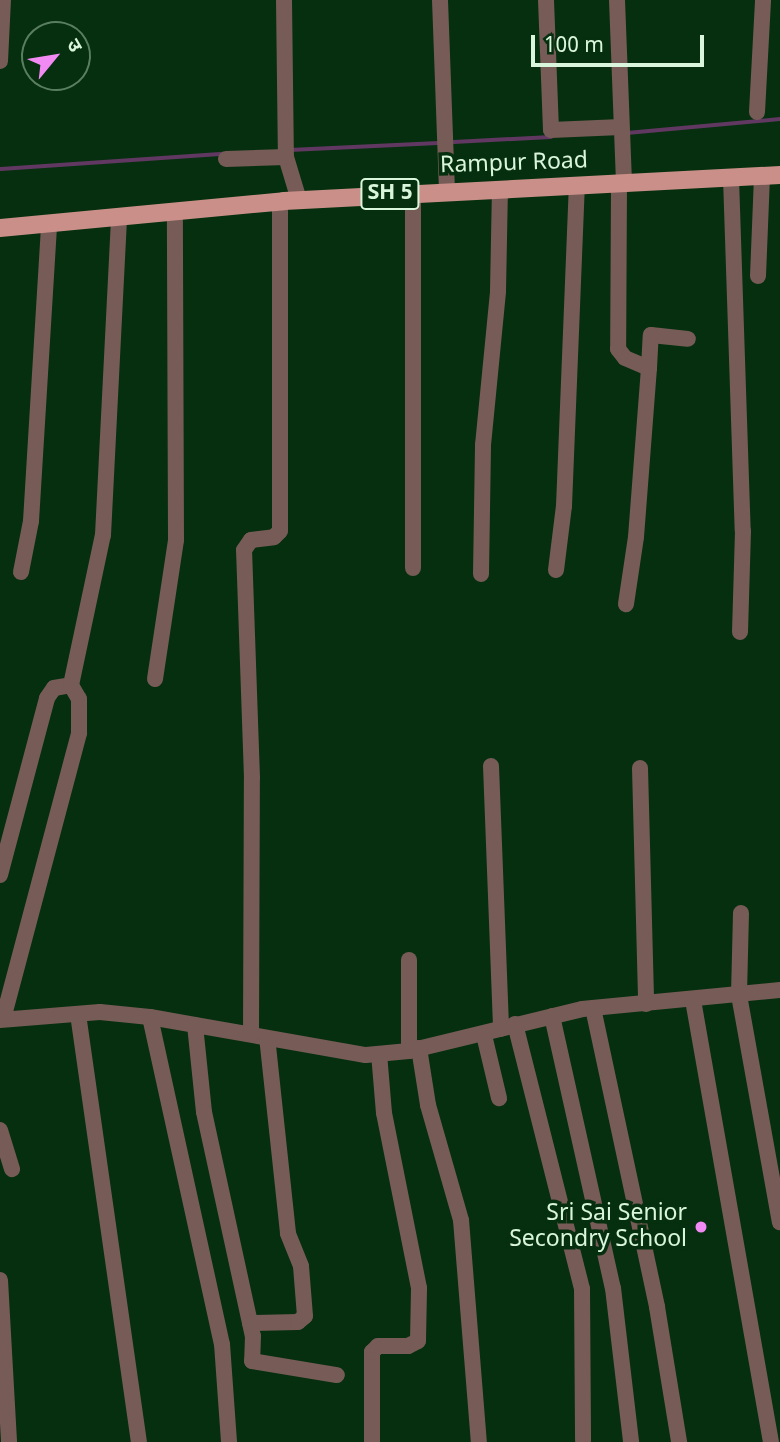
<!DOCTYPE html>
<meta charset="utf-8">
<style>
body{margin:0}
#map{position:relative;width:780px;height:1442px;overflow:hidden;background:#052f0e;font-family:Georgia,"Noto Sans Devanagari",serif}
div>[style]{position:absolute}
.stream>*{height:3.5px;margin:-1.75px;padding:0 1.75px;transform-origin:1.75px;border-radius:1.75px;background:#613861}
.minor>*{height:16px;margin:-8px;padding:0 8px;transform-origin:8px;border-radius:8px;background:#775b57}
.major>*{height:18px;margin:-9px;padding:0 9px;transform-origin:9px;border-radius:9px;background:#c98f88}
.dots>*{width:19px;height:19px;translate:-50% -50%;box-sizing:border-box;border:4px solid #052f0e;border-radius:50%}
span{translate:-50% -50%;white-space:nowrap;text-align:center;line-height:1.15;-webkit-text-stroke:7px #052f0e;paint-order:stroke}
.shield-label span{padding:2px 5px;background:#052f0e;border:2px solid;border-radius:5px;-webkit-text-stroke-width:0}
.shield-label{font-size:21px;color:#d9f5db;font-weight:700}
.street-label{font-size:23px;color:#d9f5db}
.poi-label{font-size:23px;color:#d9f5db}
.right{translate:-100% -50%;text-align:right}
.north{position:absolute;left:21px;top:21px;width:70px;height:70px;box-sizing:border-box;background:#052f0e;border:2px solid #5a7e60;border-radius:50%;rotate:60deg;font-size:19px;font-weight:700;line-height:28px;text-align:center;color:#d9f5db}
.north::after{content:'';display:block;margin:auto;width:24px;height:32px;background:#f28af3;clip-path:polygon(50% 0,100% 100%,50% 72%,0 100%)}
.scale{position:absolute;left:531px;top:35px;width:173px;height:32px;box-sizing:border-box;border:4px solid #d9f5db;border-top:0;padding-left:9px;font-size:21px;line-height:24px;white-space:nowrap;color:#d9f5db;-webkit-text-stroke:5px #052f0e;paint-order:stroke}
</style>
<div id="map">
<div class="stream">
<i style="left:627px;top:133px;width:154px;rotate:-5.2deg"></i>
<i style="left:454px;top:142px;width:97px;rotate:-3deg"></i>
<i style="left:290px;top:150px;width:148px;rotate:-2.7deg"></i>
<i style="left:1px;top:169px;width:223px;rotate:-3.9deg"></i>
</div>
<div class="minor">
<i style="left:284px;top:0;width:157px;rotate:89.3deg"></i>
<i style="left:286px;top:157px;width:45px;rotate:73.2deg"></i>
<i style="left:440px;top:0;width:191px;rotate:87.9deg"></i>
<i style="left:546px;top:0;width:130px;rotate:87.8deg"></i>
<i style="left:551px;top:130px;width:70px;rotate:-2.5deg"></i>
<i style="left:617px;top:0;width:185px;rotate:87.8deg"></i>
<i style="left:0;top:61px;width:61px;rotate:-87.2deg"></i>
<i style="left:757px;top:112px;width:112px;rotate:-86.9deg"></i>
<i style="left:226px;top:159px;width:60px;rotate:-1.9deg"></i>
<i style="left:731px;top:178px;width:353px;rotate:88.1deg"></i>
<i style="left:743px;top:531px;width:101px;rotate:91.7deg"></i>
<i style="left:619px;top:185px;width:164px;rotate:90.3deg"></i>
<i style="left:618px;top:349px;width:11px;rotate:52deg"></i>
<i style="left:625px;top:358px;width:26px;rotate:23deg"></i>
<i style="left:649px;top:368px;width:169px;rotate:94.4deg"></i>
<i style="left:636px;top:537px;width:68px;rotate:98.5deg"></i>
<i style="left:758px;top:276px;width:100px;rotate:-87.7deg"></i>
<i style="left:649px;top:368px;width:33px;rotate:-87deg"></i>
<i style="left:651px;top:335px;width:37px;rotate:6deg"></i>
<i style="left:413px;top:568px;width:375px;rotate:-90deg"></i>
<i style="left:556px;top:570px;width:64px;rotate:-82.9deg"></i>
<i style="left:564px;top:506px;width:320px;rotate:-87.7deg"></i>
<i style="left:21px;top:572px;width:52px;rotate:-78.9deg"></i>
<i style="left:31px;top:521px;width:298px;rotate:-86.5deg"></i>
<i style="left:481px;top:574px;width:129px;rotate:-89.1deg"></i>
<i style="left:483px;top:445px;width:155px;rotate:-84.4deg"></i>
<i style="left:498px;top:291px;width:102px;rotate:-88.9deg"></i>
<i style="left:155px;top:679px;width:141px;rotate:-81.4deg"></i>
<i style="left:176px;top:540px;width:328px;rotate:-90.2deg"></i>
<i style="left:491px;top:766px;width:263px;rotate:87.8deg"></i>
<i style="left:640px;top:768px;width:236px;rotate:88.5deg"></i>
<i style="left:0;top:875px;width:183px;rotate:-75.1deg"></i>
<i style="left:47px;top:698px;width:12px;rotate:-55deg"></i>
<i style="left:54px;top:688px;width:17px;rotate:-10deg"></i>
<i style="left:741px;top:913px;width:82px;rotate:91.4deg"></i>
<i style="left:739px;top:995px;width:231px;rotate:79.8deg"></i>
<i style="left:409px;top:960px;width:91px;rotate:90deg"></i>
<i style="left:693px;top:1000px;width:449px;rotate:80deg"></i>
<i style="left:593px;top:1008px;width:306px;rotate:77.9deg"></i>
<i style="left:657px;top:1307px;width:137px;rotate:80.7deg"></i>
<i style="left:78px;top:1014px;width:432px;rotate:81.9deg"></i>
<i style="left:552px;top:1016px;width:279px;rotate:77.4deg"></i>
<i style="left:613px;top:1288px;width:155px;rotate:83.3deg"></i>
<i style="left:150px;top:1017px;width:335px;rotate:77.6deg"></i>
<i style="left:222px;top:1344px;width:98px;rotate:85.9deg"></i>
<i style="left:3px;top:1019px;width:296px;rotate:-75.1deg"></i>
<i style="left:79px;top:733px;width:34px;rotate:-90deg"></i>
<i style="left:79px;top:699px;width:16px;rotate:-120deg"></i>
<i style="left:71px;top:685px;width:153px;rotate:-78deg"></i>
<i style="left:103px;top:535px;width:317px;rotate:-87.1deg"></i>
<i style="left:0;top:1020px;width:100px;rotate:-4.6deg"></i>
<i style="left:100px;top:1012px;width:50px;rotate:5.7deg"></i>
<i style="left:150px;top:1017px;width:219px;rotate:10deg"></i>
<i style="left:366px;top:1055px;width:43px;rotate:-5.3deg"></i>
<i style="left:409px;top:1051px;width:178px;rotate:-13.6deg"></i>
<i style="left:582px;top:1009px;width:199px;rotate:-5.5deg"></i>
<i style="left:515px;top:1024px;width:273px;rotate:75.8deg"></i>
<i style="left:582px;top:1289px;width:151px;rotate:89.6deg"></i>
<i style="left:195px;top:1025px;width:87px;rotate:84.1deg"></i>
<i style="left:204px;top:1112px;width:229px;rotate:77.7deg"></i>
<i style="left:253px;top:1336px;width:25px;rotate:92deg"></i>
<i style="left:252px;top:1361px;width:86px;rotate:9.4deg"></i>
<i style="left:251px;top:1034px;width:256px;rotate:-89.8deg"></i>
<i style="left:252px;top:778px;width:228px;rotate:-92deg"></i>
<i style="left:244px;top:550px;width:12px;rotate:-55deg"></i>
<i style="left:251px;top:540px;width:23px;rotate:-7deg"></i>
<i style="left:274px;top:537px;width:8px;rotate:-45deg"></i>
<i style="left:280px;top:531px;width:330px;rotate:-90deg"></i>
<i style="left:484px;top:1035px;width:65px;rotate:76.6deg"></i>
<i style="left:419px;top:1048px;width:58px;rotate:81deg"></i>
<i style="left:428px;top:1105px;width:120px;rotate:74deg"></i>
<i style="left:461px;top:1220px;width:223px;rotate:85.4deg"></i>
<i style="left:0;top:1130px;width:41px;rotate:72.9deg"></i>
<i style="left:0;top:1280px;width:162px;rotate:86.8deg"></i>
<i style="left:250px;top:1323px;width:48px;rotate:-1.2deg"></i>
<i style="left:298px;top:1322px;width:9px;rotate:-41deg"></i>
<i style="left:305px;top:1316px;width:50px;rotate:-94.6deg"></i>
<i style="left:301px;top:1266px;width:35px;rotate:-112deg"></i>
<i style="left:288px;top:1233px;width:196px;rotate:-96.1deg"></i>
<i style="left:372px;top:1442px;width:90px;rotate:-90deg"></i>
<i style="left:372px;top:1352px;width:8px;rotate:-45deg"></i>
<i style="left:378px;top:1346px;width:30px"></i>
<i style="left:408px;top:1346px;width:11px;rotate:-27deg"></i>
<i style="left:418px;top:1341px;width:53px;rotate:-88.9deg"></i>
<i style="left:419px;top:1288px;width:178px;rotate:-101.3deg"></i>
<i style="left:384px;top:1113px;width:59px;rotate:-94.8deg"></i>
</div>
<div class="major">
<i style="left:0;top:228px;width:285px;rotate:-5.4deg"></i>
<i style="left:284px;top:201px;width:497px;rotate:-3deg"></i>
</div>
<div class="dots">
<i style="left:701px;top:1227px;background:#f28af3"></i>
</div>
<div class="shield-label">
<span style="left:390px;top:194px">SH 5</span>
</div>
<div class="street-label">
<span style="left:514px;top:164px;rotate:-2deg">Rampur Road</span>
</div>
<div class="poi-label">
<span class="right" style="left:687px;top:1227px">Sri Sai Senior<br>Secondry School</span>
</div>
<div class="north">उ</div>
<div class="scale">100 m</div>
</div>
